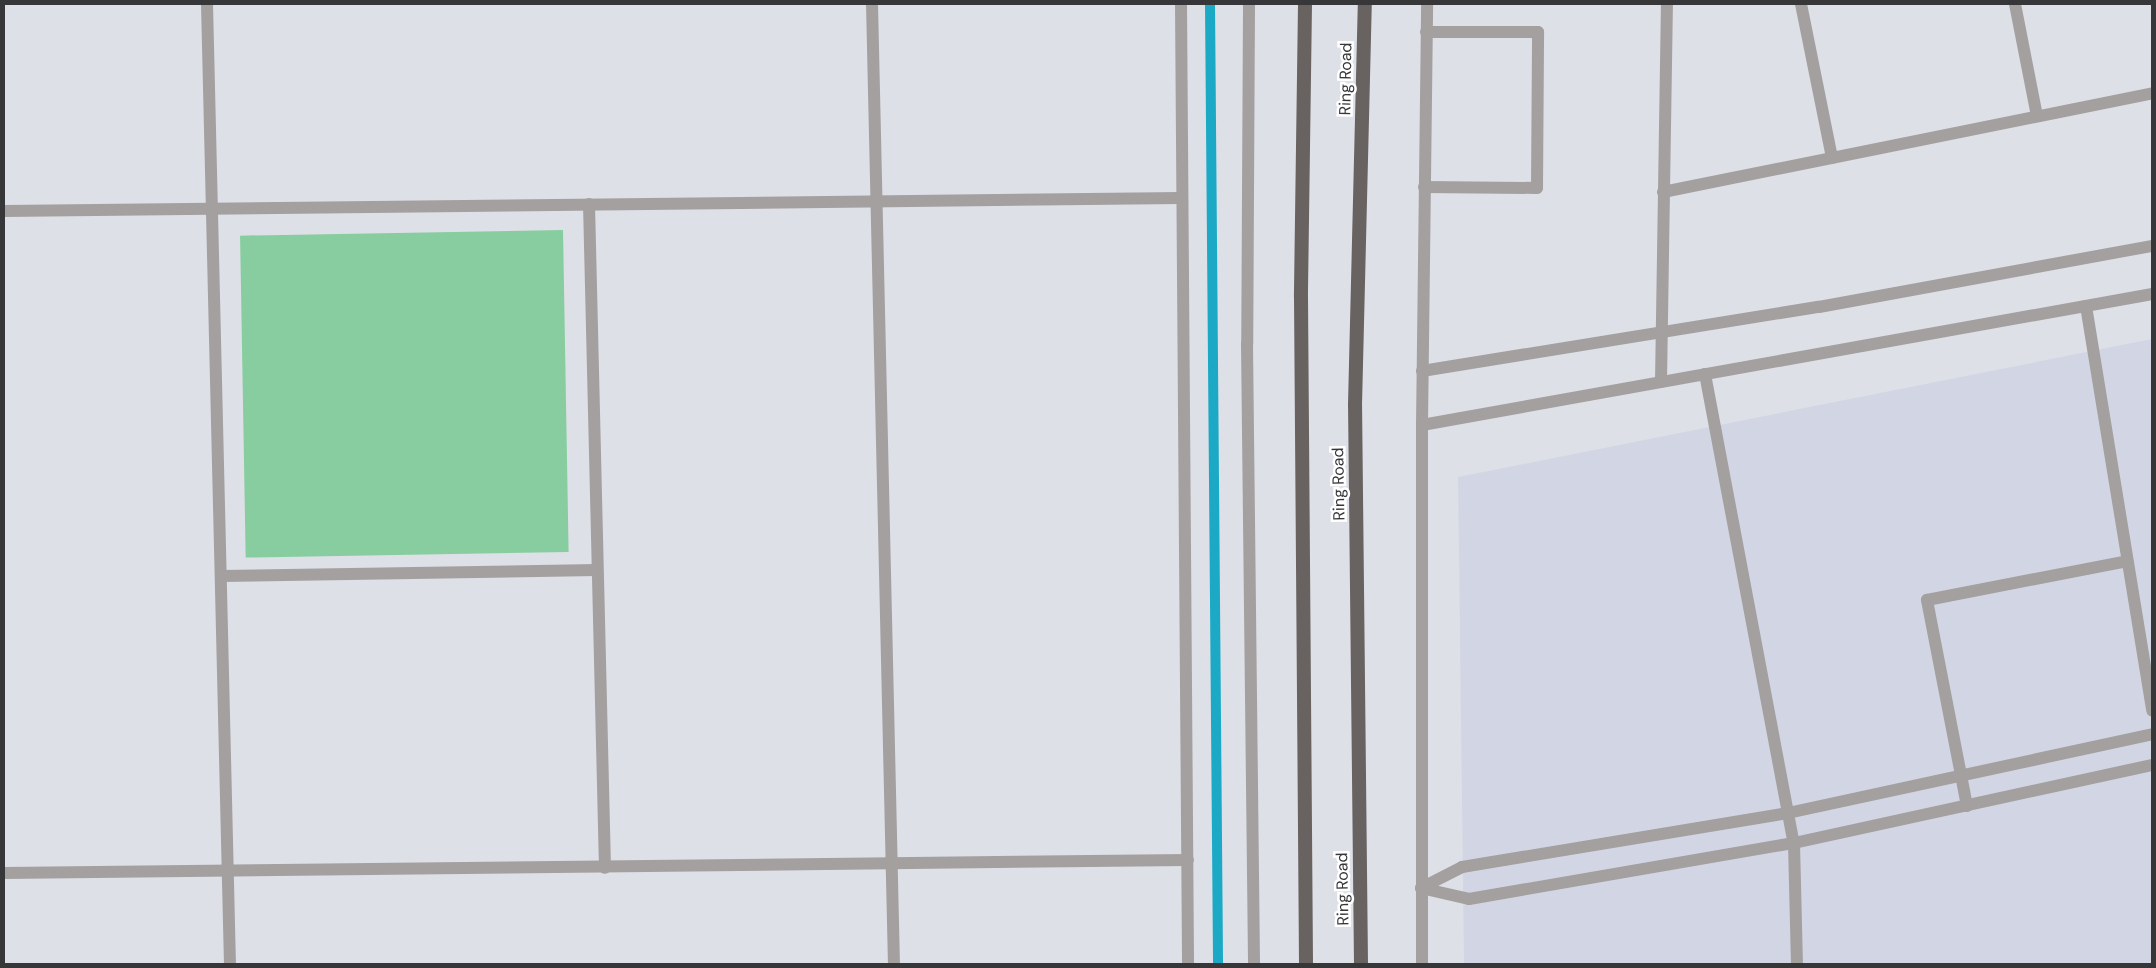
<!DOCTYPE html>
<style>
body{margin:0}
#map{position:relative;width:2156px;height:968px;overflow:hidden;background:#dee0e7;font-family:"DM Sans",sans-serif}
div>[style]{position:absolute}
.built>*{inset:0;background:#d2d6e4}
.green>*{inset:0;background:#88cd9f;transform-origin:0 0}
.stream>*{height:10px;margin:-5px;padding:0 5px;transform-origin:5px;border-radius:5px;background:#1ba9c6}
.service>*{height:12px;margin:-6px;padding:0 6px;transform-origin:6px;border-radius:6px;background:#a4a0a0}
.minor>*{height:12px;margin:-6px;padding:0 6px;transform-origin:6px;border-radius:6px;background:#a4a0a0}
.tertiary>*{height:12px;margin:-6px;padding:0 6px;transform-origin:6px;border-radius:6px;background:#a4a0a0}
.trunk>*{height:14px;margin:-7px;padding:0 7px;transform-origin:7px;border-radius:7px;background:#686261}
span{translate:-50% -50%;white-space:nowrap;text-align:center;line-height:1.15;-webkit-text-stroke:5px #fff;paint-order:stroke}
.street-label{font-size:16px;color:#37373a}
.frame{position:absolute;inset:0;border:5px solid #37373a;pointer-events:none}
</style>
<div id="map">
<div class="built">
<i style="clip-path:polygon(2152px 339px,2152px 964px,1464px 964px,1458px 477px)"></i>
</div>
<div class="green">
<i style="left:563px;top:230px;width:322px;height:323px;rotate:89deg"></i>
</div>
<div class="stream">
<i style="left:1210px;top:4px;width:960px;rotate:89.52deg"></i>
</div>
<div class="service">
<i style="left:1801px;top:4px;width:157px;rotate:78.6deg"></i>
<i style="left:2015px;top:4px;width:114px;rotate:78.9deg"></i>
<i style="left:1424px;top:187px;width:113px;rotate:0.5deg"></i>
<i style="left:1537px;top:188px;width:156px;rotate:-89.6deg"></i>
<i style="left:1538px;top:32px;width:112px;rotate:180deg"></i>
<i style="left:1663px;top:192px;width:499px;rotate:-11.4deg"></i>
</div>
<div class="minor">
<i style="left:207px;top:4px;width:960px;rotate:88.63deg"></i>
<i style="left:872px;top:4px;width:960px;rotate:88.69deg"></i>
<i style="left:1181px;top:4px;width:960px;rotate:89.58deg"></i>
<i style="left:589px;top:204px;width:664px;rotate:88.62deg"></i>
<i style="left:4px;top:211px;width:1177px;rotate:-0.63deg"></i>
<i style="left:2086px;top:306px;width:410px;rotate:80.7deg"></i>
<i style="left:1705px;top:374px;width:477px;rotate:79.3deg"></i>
<i style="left:1794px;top:843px;width:121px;rotate:88.6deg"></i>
<i style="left:1661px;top:382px;width:378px;rotate:-89.1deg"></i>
<i style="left:221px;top:576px;width:376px;rotate:-0.9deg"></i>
<i style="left:1967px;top:806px;width:210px;rotate:-101deg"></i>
<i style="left:1927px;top:600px;width:204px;rotate:-11deg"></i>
<i style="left:4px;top:873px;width:1184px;rotate:-0.63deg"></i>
<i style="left:1421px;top:888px;width:46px;rotate:-27.1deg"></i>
<i style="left:1462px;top:867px;width:330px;rotate:-9.4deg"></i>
<i style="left:1788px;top:813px;width:372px;rotate:-12.2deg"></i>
<i style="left:1421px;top:888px;width:49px;rotate:12.9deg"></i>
<i style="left:1469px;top:899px;width:330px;rotate:-9.8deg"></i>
<i style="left:1794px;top:843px;width:366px;rotate:-12.3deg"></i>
</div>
<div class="tertiary">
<i style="left:1249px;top:4px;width:340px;rotate:90.3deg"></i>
<i style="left:1247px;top:344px;width:620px;rotate:89.35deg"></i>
<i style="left:1422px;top:371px;width:402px;rotate:-9.2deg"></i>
<i style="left:1819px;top:307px;width:339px;rotate:-10.4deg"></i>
<i style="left:1422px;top:425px;width:742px;rotate:-10.17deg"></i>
<i style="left:1422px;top:964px;width:539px;rotate:-90deg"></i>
<i style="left:1422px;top:425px;width:421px;rotate:-89.3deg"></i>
</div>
<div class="trunk">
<i style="left:1305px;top:4px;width:293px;rotate:90.8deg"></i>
<i style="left:1301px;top:297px;width:667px;rotate:89.57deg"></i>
<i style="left:1361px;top:964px;width:559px;rotate:-90.61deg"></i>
<i style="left:1355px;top:405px;width:401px;rotate:-88.6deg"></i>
</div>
<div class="street-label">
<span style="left:1346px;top:79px;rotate:-89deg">Ring Road</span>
<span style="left:1339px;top:484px;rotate:-91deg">Ring Road</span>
<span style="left:1343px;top:889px;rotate:-91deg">Ring Road</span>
</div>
<div class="frame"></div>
</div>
